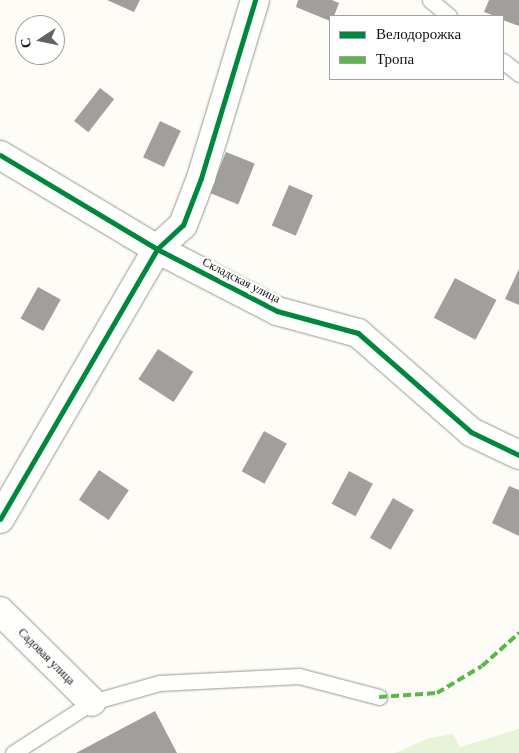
<!DOCTYPE html>
<meta charset="utf-8">
<style>
body{margin:0}
#map{position:relative;width:519px;height:753px;overflow:hidden;background:#fdfcf7;font-family:"Times New Roman",serif}
div>[style]{position:absolute}
.green>*{inset:0;background:#e7f3d7}
.building>*{inset:0;background:#a19f9c;transform-origin:0 0}
.roads{filter:drop-shadow(0 0 1px #979795) drop-shadow(0 0 1px #979795)}
.lane>*{height:15px;margin:-7.5px;padding:0 7.5px;transform-origin:7.5px;border-radius:7.5px;background:#fffffe}
.street>*{height:28px;margin:-14px;padding:0 14px;transform-origin:14px;border-radius:14px;background:#fffffe}
.quiet>*{height:4px;margin-top:-2px;transform-origin:0;background:repeating-linear-gradient(90deg,#58b947 0 8px,transparent 0 12px)}
.cycleway>*{height:5px;margin:-2.5px;padding:0 2.5px;transform-origin:2.5px;border-radius:2.5px;background:#00873e}
span{translate:-50% -50%;white-space:nowrap;text-align:center;line-height:1.15;-webkit-text-stroke:5px #fff;paint-order:stroke}
.street-label{font-size:12px;color:#111}
.legend{position:absolute;left:329px;top:15px;width:175px;height:65px;box-sizing:border-box;background:#fff;border:1px solid #a0a0a0;margin:0;padding:6px 9px;list-style:none;font-size:15px;color:#111}
.legend li{display:flex;align-items:center;gap:10px;height:25px}
.legend b{width:25px;border:1px solid #a0a0a0}
.north{position:absolute;left:15px;top:15px;width:50px;height:50px;box-sizing:border-box;background:#fff;border:1px solid #a0a0a0;border-radius:50%;rotate:259deg;font-size:14px;font-weight:700;line-height:20px;text-align:center;color:#111}
.north::after{content:'';display:block;margin:auto;width:18px;height:22px;background:#646362;clip-path:polygon(50% 0,100% 100%,50% 72%,0 100%)}
</style>
<div id="map">
<div class="green">
<i style="clip-path:polygon(519px 729px,519px 753px,395px 753px,429px 738px,453px 734px,460px 747px)"></i>
</div>
<div class="building">
<i style="clip-path:polygon(107px 0,140px 0,134px 12px)"></i>
<i style="clip-path:polygon(298px 0,332px 0,339px 3px,334px 16px,330px 16px,330px 21px,296px 7px)"></i>
<i style="clip-path:polygon(489px 0,519px 0,519px 26px,503px 20px,503px 16px,495px 16px,484px 12px)"></i>
<i style="left:100px;top:88px;width:18px;height:42px;rotate:38deg"></i>
<i style="left:160px;top:121px;width:23px;height:40px;rotate:25deg"></i>
<i style="left:226px;top:152px;width:31px;height:44px;rotate:22deg"></i>
<i style="left:289px;top:185px;width:26px;height:44px;rotate:23deg"></i>
<i style="clip-path:polygon(519px 269px,519px 305px,505px 299px)"></i>
<i style="left:455px;top:278px;width:47px;height:45px;rotate:28deg"></i>
<i style="left:38px;top:287px;width:26px;height:36px;rotate:29deg"></i>
<i style="left:158px;top:349px;width:42px;height:36px;rotate:33deg"></i>
<i style="left:264px;top:431px;width:26px;height:46px;rotate:29deg"></i>
<i style="left:99px;top:470px;width:36px;height:36px;rotate:34deg"></i>
<i style="left:349px;top:471px;width:27px;height:37px;rotate:28deg"></i>
<i style="clip-path:polygon(509px 486px,519px 490px,519px 536px,492px 523px)"></i>
<i style="left:393px;top:498px;width:24px;height:46px;rotate:30deg"></i>
<i style="clip-path:polygon(155px 711px,177px 753px,76px 753px)"></i>
</div>
<div class="roads">
<div class="lane">
<i style="left:430px;top:0;width:25px;rotate:40deg"></i>
<i style="left:503px;top:61px;width:21px;rotate:39deg"></i>
<i style="left:13px;top:753px;width:94px;rotate:-32.8deg"></i>
<i style="left:92px;top:702px;width:70px;rotate:-15.8deg"></i>
<i style="left:159px;top:683px;width:140px;rotate:-2.9deg"></i>
<i style="left:299px;top:676px;width:83px;rotate:14.7deg"></i>
</div>
<div class="street">
<i style="left:0;top:155px;width:183px;rotate:30.9deg"></i>
<i style="left:157px;top:249px;width:135px;rotate:27.3deg"></i>
<i style="left:277px;top:311px;width:84px;rotate:15.2deg"></i>
<i style="left:358px;top:333px;width:150px;rotate:41.2deg"></i>
<i style="left:471px;top:432px;width:53px;rotate:25.6deg"></i>
<i style="left:0;top:519px;width:312px;rotate:-59.8deg"></i>
<i style="left:157px;top:249px;width:35px;rotate:-43deg"></i>
<i style="left:183px;top:225px;width:50px;rotate:-69deg"></i>
<i style="left:201px;top:178px;width:186px;rotate:-73.1deg"></i>
<i style="left:0;top:611px;width:129px;rotate:44.7deg"></i>
</div>
</div>
<div class="quiet">
<i style="left:379px;top:697px;width:58px;rotate:-3.9deg"></i>
<i style="left:437px;top:693px;width:52px;rotate:-31deg"></i>
<i style="left:482px;top:666px;width:50px;rotate:-41.7deg"></i>
</div>
<div class="cycleway">
<i style="left:0;top:155px;width:183px;rotate:30.9deg"></i>
<i style="left:157px;top:249px;width:135px;rotate:27.3deg"></i>
<i style="left:277px;top:311px;width:84px;rotate:15.2deg"></i>
<i style="left:358px;top:333px;width:150px;rotate:41.2deg"></i>
<i style="left:471px;top:432px;width:53px;rotate:25.6deg"></i>
<i style="left:0;top:519px;width:312px;rotate:-59.8deg"></i>
<i style="left:157px;top:249px;width:35px;rotate:-43deg"></i>
<i style="left:183px;top:225px;width:50px;rotate:-69deg"></i>
<i style="left:201px;top:178px;width:186px;rotate:-73.1deg"></i>
</div>
<div class="street-label">
<span style="left:241px;top:281px;rotate:27deg">Складская улица</span>
<span style="left:46px;top:657px;rotate:45deg">Садовая улица</span>
</div>
<ul class="legend">
<li><b style="height:6px;background:#00873e"></b>Велодорожка</li>
<li><b style="height:6px;background:#58b947"></b>Тропа</li>
</ul>
<div class="north">С</div>
</div>
